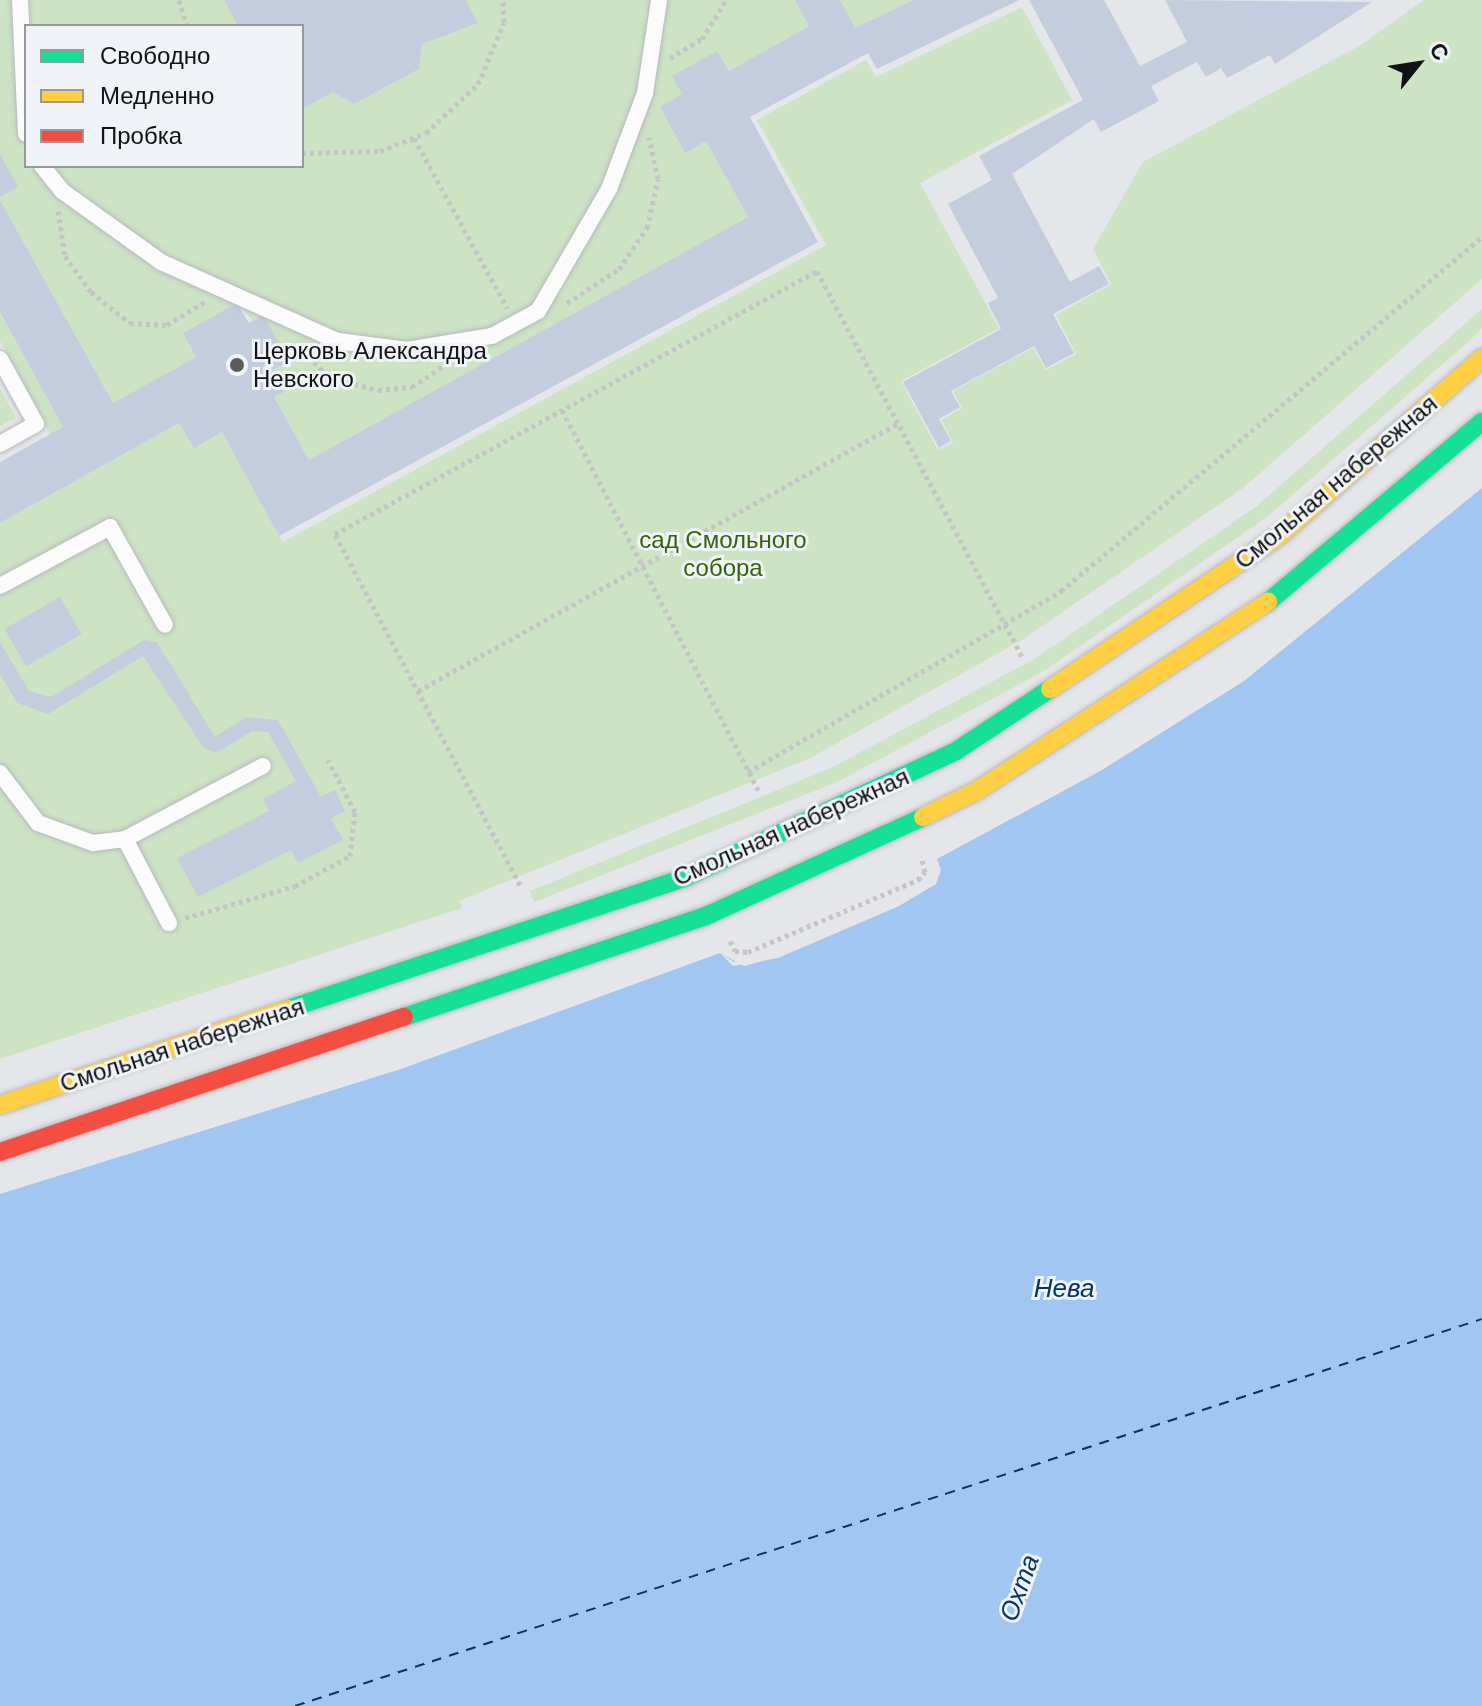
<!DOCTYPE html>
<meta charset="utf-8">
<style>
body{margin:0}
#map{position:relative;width:1482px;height:1706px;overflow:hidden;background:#e4e6e9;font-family:Helvetica,sans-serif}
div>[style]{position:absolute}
.green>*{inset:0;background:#cce3c4}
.water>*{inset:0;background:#a1c6f1}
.pier>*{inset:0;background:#e4e6e9}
.ferry>*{height:2px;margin-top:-1px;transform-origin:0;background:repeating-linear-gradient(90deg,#043664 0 10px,transparent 0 18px)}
.building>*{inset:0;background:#c4cdde;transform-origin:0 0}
.path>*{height:5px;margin-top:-2.5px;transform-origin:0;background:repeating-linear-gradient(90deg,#c5c5c5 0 4px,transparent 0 8px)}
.roads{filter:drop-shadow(0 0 2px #b8b9bc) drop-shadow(0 0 2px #b8b9bc)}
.lane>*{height:16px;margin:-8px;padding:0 8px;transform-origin:8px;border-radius:8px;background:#fbfbfc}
.fast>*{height:18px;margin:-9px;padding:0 9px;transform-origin:9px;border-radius:9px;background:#16e098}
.slow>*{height:18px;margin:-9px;padding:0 9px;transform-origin:9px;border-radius:9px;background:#ffcf43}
.jam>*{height:18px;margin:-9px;padding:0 9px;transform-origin:9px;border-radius:9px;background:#f24e42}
.dots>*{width:22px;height:22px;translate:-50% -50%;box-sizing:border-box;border:4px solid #f0f3f8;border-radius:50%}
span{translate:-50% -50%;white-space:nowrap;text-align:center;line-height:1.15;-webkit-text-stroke:6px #f0f3f8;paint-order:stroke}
.poi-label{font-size:24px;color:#111213}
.left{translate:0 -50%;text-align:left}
.street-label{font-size:24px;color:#111213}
.park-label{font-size:24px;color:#336409}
.water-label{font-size:26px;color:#043664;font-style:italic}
.legend{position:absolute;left:24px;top:24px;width:280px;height:144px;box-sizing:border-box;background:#f0f3f8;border:2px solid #97999c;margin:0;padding:10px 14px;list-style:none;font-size:24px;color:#111213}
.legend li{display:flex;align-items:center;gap:16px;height:40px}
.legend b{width:40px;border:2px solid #97999c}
.north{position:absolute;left:1378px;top:24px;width:80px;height:80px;-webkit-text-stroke:6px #f0f3f8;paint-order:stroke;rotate:60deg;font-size:22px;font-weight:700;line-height:32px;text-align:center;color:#111213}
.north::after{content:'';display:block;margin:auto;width:28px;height:36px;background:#111213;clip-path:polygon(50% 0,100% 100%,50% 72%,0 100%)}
</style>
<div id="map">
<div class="green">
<i style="clip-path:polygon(0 0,224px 0,238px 26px,26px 26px,26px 166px,302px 166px,302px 109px,333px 92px,354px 104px,419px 69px,422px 44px,478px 23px,466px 0,795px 0,809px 26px,729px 71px,717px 51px,673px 76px,682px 94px,660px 107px,685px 153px,706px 141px,748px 217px,309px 460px,274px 397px,284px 392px,272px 370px,288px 361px,237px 303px,183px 333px,196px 357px,113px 403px,0 200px)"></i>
<i style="clip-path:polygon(840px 0,913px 0,855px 28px)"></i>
<i style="clip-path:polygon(1424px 0,1482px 0,1482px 279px,1243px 488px,1022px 640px,810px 758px,459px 901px,462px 908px,0 1059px,0 523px,179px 423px,194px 448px,222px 432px,283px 542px,826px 245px,757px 120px,866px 60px,876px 77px,1022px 7px,1072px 100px,920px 183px,999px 328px,901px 381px,938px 450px,953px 442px,941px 420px,962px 408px,953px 391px,1033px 348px,1046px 370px,1076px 354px,1056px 315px,1111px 284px,1093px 249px,1143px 162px,1359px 46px)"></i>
<i style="clip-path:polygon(1482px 309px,1482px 328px,1468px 342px,1267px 517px,1044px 671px,837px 782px,534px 902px,530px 891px,831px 768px,1036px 658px,1257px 506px)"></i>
<i style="clip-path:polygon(0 312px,63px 427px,50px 434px,0 341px)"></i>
<i style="clip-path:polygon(0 389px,16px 418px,0 426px)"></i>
</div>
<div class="water">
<i style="clip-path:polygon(1482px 488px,1482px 1706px,0 1706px,0 1194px,401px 1069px,720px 953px,744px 966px,778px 957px,898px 906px,936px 884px,937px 859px,1102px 770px,1244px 681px)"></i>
</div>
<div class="pier">
<i style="clip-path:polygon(937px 859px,941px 870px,936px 884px,899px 906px,778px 958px,733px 966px,720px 953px,734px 962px,780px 953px,893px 904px,933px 881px)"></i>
</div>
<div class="ferry">
<i style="left:295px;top:1706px;width:1248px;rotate:-18.06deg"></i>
</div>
<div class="building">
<i style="clip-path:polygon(224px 0,466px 0,478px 23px,422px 44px,419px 69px,354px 104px,333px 92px,302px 109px,302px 26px,238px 26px)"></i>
<i style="clip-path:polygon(795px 0,840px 0,855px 28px,913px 0,1019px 0,877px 69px,868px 53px,750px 117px,818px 242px,279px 536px,222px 432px,194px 448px,179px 423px,0 523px,0 462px,63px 427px,0 312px,0 200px,113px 403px,196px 357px,183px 333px,237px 303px,249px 323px,263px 315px,289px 361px,272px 370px,284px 392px,274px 397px,309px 460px,748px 217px,706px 141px,685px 153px,660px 107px,682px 94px,672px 76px,717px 51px,729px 71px,809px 26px)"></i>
<i style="clip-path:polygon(1029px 0,1104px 0,1140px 66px,1187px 42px,1165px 0,1372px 2px,1275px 64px,1270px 55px,1227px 78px,1221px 68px,1206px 77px,1197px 62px,1151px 86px,1159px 101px,1101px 132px,1094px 119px,1012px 174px,1070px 282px,1099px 266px,1109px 284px,1053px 314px,1074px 353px,1046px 368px,1034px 346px,951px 391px,960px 407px,939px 419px,951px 441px,939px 448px,903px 382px,1001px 329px,988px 303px,998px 298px,948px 204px,992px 180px,979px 156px,1083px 100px)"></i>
<i style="clip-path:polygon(0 154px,18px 187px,0 197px)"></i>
<i style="left:60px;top:597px;width:43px;height:64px;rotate:60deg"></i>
<i style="clip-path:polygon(144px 640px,157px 642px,215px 737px,246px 717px,278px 720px,321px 797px,335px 790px,345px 811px,331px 818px,343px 840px,298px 863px,291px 850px,198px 897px,177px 858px,269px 811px,263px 799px,296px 781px,268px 732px,252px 731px,216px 753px,203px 747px,143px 656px,48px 714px,17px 703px,0 674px,0 642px,29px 691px,51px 697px)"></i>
</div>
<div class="path">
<i style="left:179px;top:0;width:27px;rotate:73deg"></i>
<i style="left:670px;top:58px;width:37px;rotate:-31deg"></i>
<i style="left:702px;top:39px;width:46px;rotate:-58.4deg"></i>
<i style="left:414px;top:138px;width:194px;rotate:61.3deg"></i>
<i style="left:302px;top:153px;width:78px;rotate:-1.5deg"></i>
<i style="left:380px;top:151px;width:49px;rotate:-21.4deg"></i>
<i style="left:426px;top:133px;width:71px;rotate:-43.3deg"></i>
<i style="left:478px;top:84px;width:67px;rotate:-67.2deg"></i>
<i style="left:504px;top:22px;width:22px;rotate:-93deg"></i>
<i style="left:58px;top:211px;width:46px;rotate:81.2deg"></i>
<i style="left:65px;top:256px;width:44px;rotate:54.2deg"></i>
<i style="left:91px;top:292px;width:50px;rotate:38.5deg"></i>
<i style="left:130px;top:323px;width:37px;rotate:3deg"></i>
<i style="left:167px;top:325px;width:46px;rotate:-31.6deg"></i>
<i style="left:567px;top:303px;width:62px;rotate:-33.2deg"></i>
<i style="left:619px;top:269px;width:50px;rotate:-55.7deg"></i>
<i style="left:647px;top:228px;width:50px;rotate:-77.3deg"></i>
<i style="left:658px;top:179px;width:43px;rotate:-102.1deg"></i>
<i style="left:296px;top:346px;width:47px;rotate:42.4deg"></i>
<i style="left:331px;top:378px;width:49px;rotate:14.3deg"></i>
<i style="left:378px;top:390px;width:34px;rotate:-5deg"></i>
<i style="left:412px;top:387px;width:43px;rotate:-33.7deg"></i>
<i style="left:562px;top:410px;width:429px;rotate:62.7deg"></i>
<i style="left:418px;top:691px;width:551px;rotate:-29.13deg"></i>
<i style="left:748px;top:772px;width:362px;rotate:-30deg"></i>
<i style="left:1061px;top:591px;width:550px;rotate:-40.06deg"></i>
<i style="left:520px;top:885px;width:397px;rotate:-117.8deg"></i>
<i style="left:335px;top:534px;width:549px;rotate:-28.62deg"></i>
<i style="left:817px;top:271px;width:437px;rotate:62deg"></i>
<i style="left:185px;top:918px;width:115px;rotate:-16.2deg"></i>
<i style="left:295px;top:886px;width:63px;rotate:-28.6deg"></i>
<i style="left:350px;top:856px;width:44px;rotate:-83.5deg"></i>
<i style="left:355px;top:812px;width:59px;rotate:-117.4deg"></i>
<i style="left:730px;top:941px;width:11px;rotate:63deg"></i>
<i style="left:735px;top:951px;width:13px;rotate:4deg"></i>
<i style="left:748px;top:952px;width:185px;rotate:-23deg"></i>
<i style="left:918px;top:880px;width:11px;rotate:-49deg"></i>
<i style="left:925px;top:872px;width:16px;rotate:-104deg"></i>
</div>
<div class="roads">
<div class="lane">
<i style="left:20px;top:0;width:134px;rotate:87.4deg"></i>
<i style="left:42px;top:166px;width:32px;rotate:51deg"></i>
<i style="left:62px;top:191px;width:122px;rotate:35.6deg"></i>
<i style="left:161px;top:262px;width:194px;rotate:24.1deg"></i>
<i style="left:338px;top:341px;width:70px;rotate:7.4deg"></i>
<i style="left:407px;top:350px;width:86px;rotate:-9.4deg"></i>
<i style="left:492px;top:336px;width:52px;rotate:-28.5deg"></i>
<i style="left:538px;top:311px;width:141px;rotate:-59.8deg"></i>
<i style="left:609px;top:189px;width:103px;rotate:-69.4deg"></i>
<i style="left:645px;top:93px;width:94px;rotate:-81.4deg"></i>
<i style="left:0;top:359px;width:74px;rotate:61deg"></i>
<i style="left:36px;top:424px;width:41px;rotate:150.9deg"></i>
<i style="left:0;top:586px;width:125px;rotate:-28.2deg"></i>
<i style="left:110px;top:527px;width:112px;rotate:60.7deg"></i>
<i style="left:0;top:773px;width:63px;rotate:52.8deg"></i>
<i style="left:38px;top:823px;width:59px;rotate:20deg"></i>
<i style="left:93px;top:843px;width:32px;rotate:-7deg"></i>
<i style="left:125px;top:839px;width:156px;rotate:-27.9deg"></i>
<i style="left:125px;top:839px;width:95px;rotate:62.4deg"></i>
</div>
<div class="fast">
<i style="left:1268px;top:602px;width:280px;rotate:-40.1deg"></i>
<i style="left:288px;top:1009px;width:419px;rotate:-18.3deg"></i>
<i style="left:686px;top:877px;width:298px;rotate:-25deg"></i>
<i style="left:956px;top:751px;width:113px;rotate:-33.4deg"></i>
<i style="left:404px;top:1017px;width:318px;rotate:-18.5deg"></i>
<i style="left:706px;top:916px;width:239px;rotate:-24.5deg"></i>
</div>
<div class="slow">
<i style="left:1050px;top:689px;width:277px;rotate:-33.8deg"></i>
<i style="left:1280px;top:535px;width:269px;rotate:-41.2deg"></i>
<i style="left:923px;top:817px;width:61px;rotate:-26.1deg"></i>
<i style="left:978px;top:790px;width:346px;rotate:-33deg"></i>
<i style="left:0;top:1105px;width:304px;rotate:-18.4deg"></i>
</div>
<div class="jam">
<i style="left:0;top:1152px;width:426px;rotate:-18.5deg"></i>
</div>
</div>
<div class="dots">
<i style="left:237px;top:365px;background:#5b5c5e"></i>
</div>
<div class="poi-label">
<span class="left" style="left:253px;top:365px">Церковь Александра<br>Невского</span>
</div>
<div class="street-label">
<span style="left:1336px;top:482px;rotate:-40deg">Смольная набережная</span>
<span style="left:791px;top:827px;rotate:-24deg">Смольная набережная</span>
<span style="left:182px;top:1045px;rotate:-18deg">Смольная набережная</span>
</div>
<div class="park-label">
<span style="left:723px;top:554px">сад Смольного<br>собора</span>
</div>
<div class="water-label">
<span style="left:1064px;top:1289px">Нева</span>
<span style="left:1020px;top:1588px;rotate:-70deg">Охта</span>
</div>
<ul class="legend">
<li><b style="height:10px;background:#16e098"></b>Свободно</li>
<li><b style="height:10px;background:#ffcf43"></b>Медленно</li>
<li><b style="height:10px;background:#f24e42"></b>Пробка</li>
</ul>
<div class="north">С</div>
</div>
